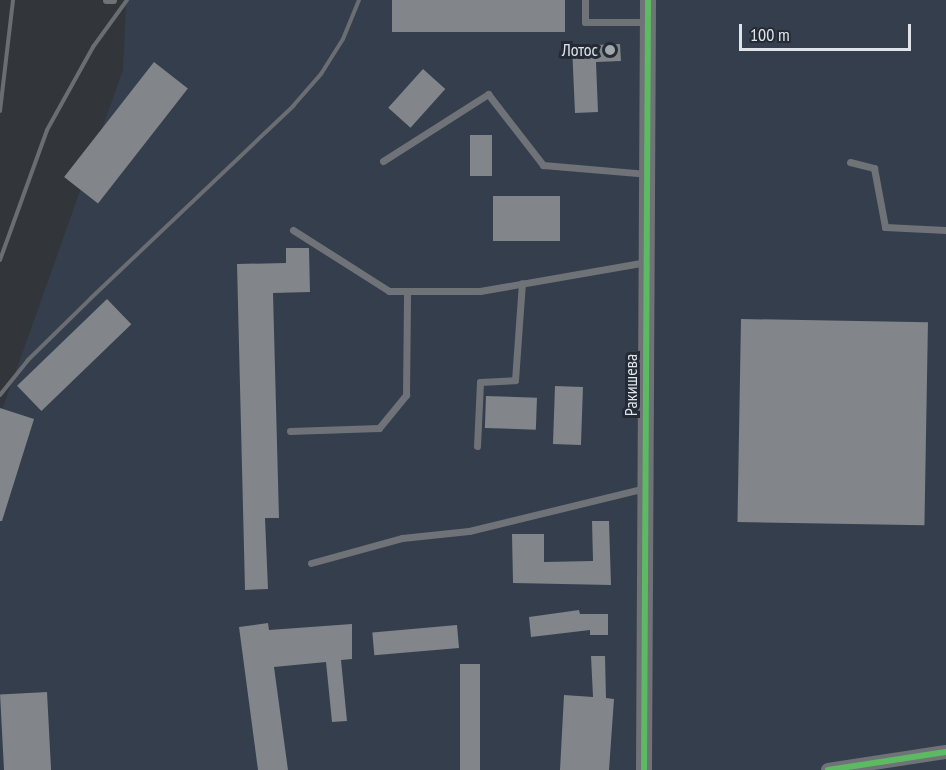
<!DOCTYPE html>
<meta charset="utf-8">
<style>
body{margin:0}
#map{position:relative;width:946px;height:770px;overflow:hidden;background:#32363b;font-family:"PT Sans Narrow",sans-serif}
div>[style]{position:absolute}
.built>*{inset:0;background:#353e4c}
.building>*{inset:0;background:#82858a;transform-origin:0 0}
.service>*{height:7px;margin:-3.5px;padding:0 3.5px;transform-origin:3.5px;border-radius:3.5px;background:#6f7277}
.minor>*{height:14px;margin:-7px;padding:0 7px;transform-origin:7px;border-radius:7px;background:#6f7277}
.tertiary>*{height:16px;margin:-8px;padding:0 8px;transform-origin:8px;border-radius:8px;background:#6f7277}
.rail>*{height:4px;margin:-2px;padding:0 2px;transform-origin:2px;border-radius:2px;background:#6a6d71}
.cycleway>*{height:6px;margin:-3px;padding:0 3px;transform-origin:3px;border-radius:3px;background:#5cba63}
.dots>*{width:16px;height:16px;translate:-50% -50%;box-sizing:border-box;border:3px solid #242b35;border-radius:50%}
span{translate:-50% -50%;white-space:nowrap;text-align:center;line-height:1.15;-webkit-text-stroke:6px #242b35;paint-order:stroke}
.poi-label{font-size:18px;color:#dfe3ea}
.right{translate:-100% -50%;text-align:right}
.street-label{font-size:18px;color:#dfe3ea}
.scale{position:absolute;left:739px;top:24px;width:172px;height:27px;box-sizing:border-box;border:3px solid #dfe3ea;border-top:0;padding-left:8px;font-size:18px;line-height:21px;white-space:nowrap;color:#dfe3ea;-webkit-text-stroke:4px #242b35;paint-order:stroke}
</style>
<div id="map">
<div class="built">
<i style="clip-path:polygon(126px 0,946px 0,946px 770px,0 770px,0 416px,123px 70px)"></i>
</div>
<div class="building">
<i style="left:392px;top:0;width:173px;height:32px"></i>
<i style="clip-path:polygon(620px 44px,621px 61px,596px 62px,598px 112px,575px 113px,572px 46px)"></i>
<i style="left:154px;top:62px;width:43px;height:146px;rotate:38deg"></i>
<i style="left:423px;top:69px;width:30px;height:52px;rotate:42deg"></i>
<i style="left:470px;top:135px;width:22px;height:41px"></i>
<i style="left:560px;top:196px;width:45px;height:67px;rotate:90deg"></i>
<i style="clip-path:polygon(286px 248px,309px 248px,310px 292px,273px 293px,279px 518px,265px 518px,268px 589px,245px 590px,237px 264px,286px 263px)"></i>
<i style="left:107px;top:299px;width:35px;height:125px;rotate:46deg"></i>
<i style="left:741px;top:319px;width:187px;height:203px;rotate:1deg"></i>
<i style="left:555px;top:386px;width:28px;height:58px;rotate:2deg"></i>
<i style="left:486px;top:396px;width:51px;height:32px;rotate:2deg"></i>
<i style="clip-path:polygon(0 408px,34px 419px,2px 521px,0 521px)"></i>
<i style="clip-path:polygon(592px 521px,609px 521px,611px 585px,513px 583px,512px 534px,544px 534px,544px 562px,593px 561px)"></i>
<i style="clip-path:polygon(579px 610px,580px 614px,608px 614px,608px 635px,590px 635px,590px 630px,531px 637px,529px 617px)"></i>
<i style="clip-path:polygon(268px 623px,269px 630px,352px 624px,352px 659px,341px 660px,347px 721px,332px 722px,326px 662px,274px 667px,288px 770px,258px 770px,239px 627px)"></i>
<i style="left:457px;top:625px;width:23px;height:85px;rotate:85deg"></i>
<i style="clip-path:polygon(591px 656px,605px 656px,606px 698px,614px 699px,609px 770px,560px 770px,564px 695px,593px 697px)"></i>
<i style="left:460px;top:664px;width:20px;height:106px"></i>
<i style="left:47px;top:692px;width:78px;height:47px;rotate:87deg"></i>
</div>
<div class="service">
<i style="left:106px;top:0;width:7px"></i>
<i style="left:585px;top:0;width:22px;rotate:90deg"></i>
<i style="left:585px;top:22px;width:63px"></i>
<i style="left:383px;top:161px;width:125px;rotate:-32.5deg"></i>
<i style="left:488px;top:94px;width:90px;rotate:52.2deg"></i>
<i style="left:543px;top:165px;width:104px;rotate:4.9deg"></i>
<i style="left:850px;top:162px;width:25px;rotate:14deg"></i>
<i style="left:874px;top:168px;width:60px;rotate:79.4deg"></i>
<i style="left:885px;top:227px;width:61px;rotate:2.8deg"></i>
<i style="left:293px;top:230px;width:114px;rotate:32.4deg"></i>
<i style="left:389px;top:291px;width:91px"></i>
<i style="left:480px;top:291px;width:169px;rotate:-9.9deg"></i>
<i style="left:290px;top:431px;width:89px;rotate:-1.9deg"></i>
<i style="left:379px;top:428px;width:43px;rotate:-50.7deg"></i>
<i style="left:406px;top:395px;width:104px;rotate:-89.4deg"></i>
<i style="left:477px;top:446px;width:64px;rotate:-87.3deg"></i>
<i style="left:480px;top:382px;width:35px;rotate:-3deg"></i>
<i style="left:515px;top:380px;width:97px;rotate:-85.9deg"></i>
<i style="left:311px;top:563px;width:94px;rotate:-15.4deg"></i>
<i style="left:402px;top:538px;width:67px;rotate:-6deg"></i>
<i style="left:469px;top:531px;width:182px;rotate:-13.7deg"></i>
</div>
<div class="minor">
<i style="left:828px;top:770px;width:119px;rotate:-8.7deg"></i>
</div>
<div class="tertiary">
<i style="left:644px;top:770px;width:770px;rotate:-89.7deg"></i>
</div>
<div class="rail">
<i style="left:0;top:111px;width:112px;rotate:-83.3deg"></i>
<i style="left:0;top:260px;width:138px;rotate:-70.1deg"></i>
<i style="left:47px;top:130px;width:95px;rotate:-61deg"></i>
<i style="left:93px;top:47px;width:58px;rotate:-54.1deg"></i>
<i style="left:0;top:395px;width:45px;rotate:-51.3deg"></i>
<i style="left:28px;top:360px;width:88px;rotate:-44.5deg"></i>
<i style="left:91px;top:298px;width:279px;rotate:-43.5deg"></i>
<i style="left:293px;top:106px;width:43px;rotate:-48.8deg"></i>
<i style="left:321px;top:74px;width:41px;rotate:-57.8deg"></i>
<i style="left:343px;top:39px;width:42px;rotate:-67.7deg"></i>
</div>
<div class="cycleway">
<i style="left:644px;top:770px;width:770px;rotate:-89.7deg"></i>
<i style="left:828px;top:770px;width:119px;rotate:-8.7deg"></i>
</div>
<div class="dots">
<i style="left:610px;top:50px;background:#a2a6ad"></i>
</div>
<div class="poi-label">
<span class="right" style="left:598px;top:50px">Лотос</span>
</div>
<div class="street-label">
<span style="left:631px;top:385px;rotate:-90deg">Ракишева</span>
</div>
<div class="scale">100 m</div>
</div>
